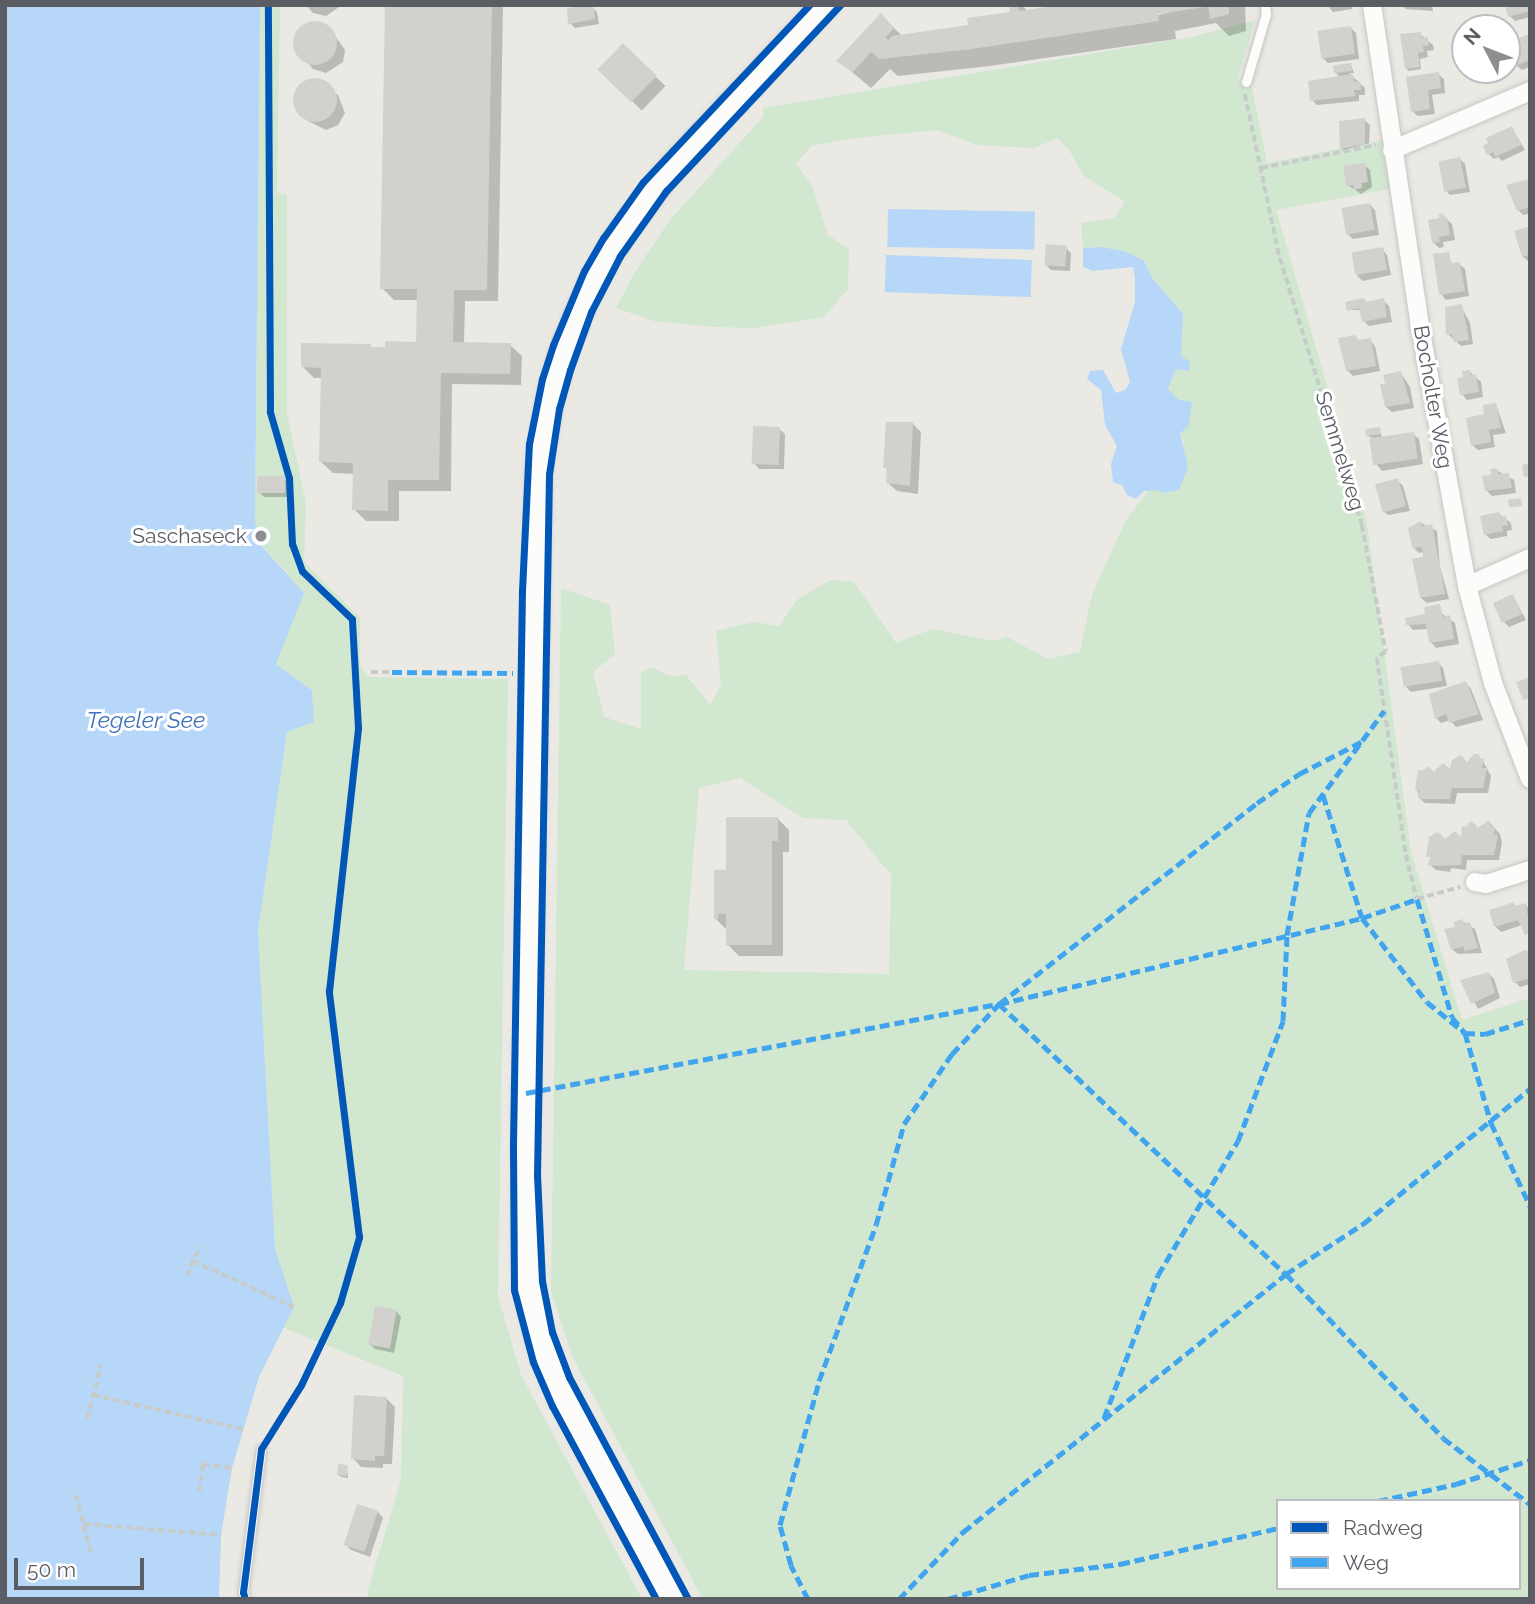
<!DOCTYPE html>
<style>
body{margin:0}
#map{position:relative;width:1535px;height:1604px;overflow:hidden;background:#eae9e4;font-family:Raleway,sans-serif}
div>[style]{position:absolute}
.green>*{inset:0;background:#d1e7d0}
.water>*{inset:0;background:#b6d7f7;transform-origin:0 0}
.shadow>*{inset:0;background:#0003;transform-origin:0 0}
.building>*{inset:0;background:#d2d1ce;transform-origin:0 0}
.round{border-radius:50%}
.path>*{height:3.5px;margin-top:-1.75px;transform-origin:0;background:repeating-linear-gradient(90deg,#c7ccca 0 7px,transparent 0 10.5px)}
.roads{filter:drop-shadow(0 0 2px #c6c6c5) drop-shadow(0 0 2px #c6c6c5)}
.lane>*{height:9px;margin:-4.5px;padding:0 4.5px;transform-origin:4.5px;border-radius:4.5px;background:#fcfcfb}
.street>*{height:18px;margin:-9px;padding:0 9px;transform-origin:9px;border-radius:9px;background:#fcfcfb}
.secondary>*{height:24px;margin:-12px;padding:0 12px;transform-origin:12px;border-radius:12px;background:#fcfcfb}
.quiet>*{height:5px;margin-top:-2.5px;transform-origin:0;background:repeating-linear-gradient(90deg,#40a5ee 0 10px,transparent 0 15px)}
.cycleway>*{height:7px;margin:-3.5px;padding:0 3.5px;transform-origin:3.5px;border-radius:3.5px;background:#0057b8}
.dots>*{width:19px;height:19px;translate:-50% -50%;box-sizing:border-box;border:4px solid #fff;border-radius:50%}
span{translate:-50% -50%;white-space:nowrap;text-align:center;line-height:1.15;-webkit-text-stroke:6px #fff;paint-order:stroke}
.street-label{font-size:21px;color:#5a5d63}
.poi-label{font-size:21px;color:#5a5d63}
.right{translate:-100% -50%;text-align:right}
.water-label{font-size:23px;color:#3f73bb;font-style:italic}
.frame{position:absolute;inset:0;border:7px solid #5a5d63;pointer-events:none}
.legend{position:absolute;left:1276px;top:1499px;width:245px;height:91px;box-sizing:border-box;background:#fff;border:2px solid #bdbec1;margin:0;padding:9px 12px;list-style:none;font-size:21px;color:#5a5d63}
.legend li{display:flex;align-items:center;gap:14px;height:35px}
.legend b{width:35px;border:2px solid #bdbec1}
.north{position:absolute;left:1451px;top:14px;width:70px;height:70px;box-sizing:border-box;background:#fff;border:2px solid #bdbec1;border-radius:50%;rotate:312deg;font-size:19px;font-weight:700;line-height:28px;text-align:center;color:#5a5d63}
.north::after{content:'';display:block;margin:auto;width:24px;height:32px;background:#8c8e90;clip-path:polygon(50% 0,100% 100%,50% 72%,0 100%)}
.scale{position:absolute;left:14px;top:1558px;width:130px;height:32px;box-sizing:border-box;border:4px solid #5a5d63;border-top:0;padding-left:9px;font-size:21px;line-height:24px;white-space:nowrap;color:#5a5d63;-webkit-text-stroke:5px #fff;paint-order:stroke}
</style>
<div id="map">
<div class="green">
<i style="clip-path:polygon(260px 5px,280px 5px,277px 193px,287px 195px,287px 414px,306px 503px,304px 562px,360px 618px,360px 666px,369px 677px,508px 679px,498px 1296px,521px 1375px,642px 1599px,369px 1599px,367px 1593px,401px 1480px,403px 1376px,282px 1327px,294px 1307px,275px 1250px,258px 931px,287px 732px,314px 722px,312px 690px,276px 664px,288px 573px,259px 543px,255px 519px)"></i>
<i style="clip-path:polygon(evenodd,1255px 20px,1237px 81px,1251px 83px,1267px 163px,1383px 140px,1390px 189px,1276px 210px,1367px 523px,1411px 852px,1462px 1020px,1530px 998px,1530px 1599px,703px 1599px,572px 1356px,551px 1291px,561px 588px,610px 605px,615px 654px,593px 672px,604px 717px,641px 729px,641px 672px,653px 667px,668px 676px,686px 675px,710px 705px,721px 685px,716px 631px,754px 622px,779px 626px,798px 599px,830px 580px,854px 582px,896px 643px,932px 629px,992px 641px,1007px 637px,1048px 659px,1080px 652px,1092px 594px,1126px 520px,1149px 490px,1158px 490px,1184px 441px,1180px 433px,1179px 400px,1168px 389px,1176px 369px,1189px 371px,1181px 356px,1183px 314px,1153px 279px,1144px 261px,1127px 252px,1102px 247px,1083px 248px,1081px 223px,1114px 218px,1125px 202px,1084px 176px,1069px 150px,1058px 138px,1034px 148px,976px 145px,937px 130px,848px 139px,811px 146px,796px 164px,812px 185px,828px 235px,849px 249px,848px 289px,824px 317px,755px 328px,714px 327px,654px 321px,616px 308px,635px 272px,670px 220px,763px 117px,763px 108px,1192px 37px,1255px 20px,740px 778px,803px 818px,846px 820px,891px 875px,889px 974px,684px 970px,699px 788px,740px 778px,1255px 20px,1278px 1501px,1519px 1501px,1519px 1588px,1278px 1588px,1278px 1501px)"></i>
</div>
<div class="water">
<i style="clip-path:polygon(5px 5px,260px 5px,255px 519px,259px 543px,304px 593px,276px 664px,312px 690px,314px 722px,287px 732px,258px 931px,275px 1249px,294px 1307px,259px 1377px,232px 1468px,221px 1535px,219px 1599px,5px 1599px)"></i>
<i style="left:888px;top:209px;width:147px;height:38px;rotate:1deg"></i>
<i style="clip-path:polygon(1102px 247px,1127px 252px,1144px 261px,1153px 279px,1183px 314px,1181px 356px,1190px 362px,1189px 371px,1176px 369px,1168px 389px,1179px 400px,1192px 402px,1188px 427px,1180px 433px,1188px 467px,1179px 490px,1163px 493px,1158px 490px,1144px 491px,1136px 499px,1127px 495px,1122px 485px,1113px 482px,1111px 464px,1117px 446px,1105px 425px,1101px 390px,1087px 379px,1090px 371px,1103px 370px,1116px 393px,1125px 390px,1130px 382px,1121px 349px,1135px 302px,1135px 278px,1133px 267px,1093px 271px,1083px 267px,1083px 248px)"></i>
<i style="left:886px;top:255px;width:146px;height:37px;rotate:2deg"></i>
</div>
<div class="shadow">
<i style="clip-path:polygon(306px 5px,342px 5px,326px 16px,313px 13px)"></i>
<i style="clip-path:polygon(387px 5px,503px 5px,498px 301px,465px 301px,464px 344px,510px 345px,522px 356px,521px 385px,452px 384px,451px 491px,399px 491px,399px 521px,366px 521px,354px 509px,355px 474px,333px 473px,321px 462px,322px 378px,314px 378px,302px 366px,370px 346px,373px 349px,418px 343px,418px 300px,394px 300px,382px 288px)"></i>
<i style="clip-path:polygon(evenodd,1010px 5px,1021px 5px,1028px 11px,1071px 5px,1245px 5px,1246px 31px,1229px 36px,1216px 23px,1175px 31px,1176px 39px,990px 66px,898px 76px,890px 69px,871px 88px,839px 61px,881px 15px,902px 36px,970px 27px,1012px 14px,1010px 5px,1179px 10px,1150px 17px,1149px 14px,1179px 10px)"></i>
<i style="clip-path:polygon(1327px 5px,1352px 5px,1352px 9px,1333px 12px)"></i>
<i style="clip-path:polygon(1402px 5px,1432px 5px,1433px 11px,1406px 9px)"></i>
<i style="clip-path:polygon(1530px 5px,1530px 17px,1515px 21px,1510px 16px)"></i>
<i style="clip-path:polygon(592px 7px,597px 12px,599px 24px,575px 28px,570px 23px)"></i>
<i style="clip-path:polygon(311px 24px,330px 29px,345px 50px,343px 62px,326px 73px,313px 69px,296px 49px,300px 30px)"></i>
<i style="clip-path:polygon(1350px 27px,1356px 33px,1359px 59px,1328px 63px,1323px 58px)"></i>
<i style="clip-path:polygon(1420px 34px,1433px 45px,1434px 50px,1427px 51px,1428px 57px,1420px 59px,1421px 69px,1409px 71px,1406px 68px)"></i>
<i style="clip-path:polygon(1530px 37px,1530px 67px,1522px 70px,1516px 65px)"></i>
<i style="left:623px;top:45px;width:59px;height:34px;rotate:44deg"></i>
<i style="clip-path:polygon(1351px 65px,1354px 73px,1349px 73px,1365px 88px,1365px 95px,1359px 95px,1359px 101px,1317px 105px,1312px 100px,1341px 78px,1336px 73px)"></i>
<i style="clip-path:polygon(1438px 74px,1444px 79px,1445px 93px,1432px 95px,1435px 114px,1418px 116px,1412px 111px)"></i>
<i style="clip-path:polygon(318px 80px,338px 95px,345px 113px,338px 125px,326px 130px,308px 121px,299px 112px,295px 99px,300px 87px)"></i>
<i style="clip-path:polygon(1364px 120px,1370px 125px,1369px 143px,1344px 150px,1342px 148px)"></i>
<i style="clip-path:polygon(1512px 128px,1525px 150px,1502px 161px,1498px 157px,1494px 159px,1489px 154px)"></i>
<i style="clip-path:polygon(1460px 159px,1465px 164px,1470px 192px,1450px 195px,1445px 190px)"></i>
<i style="clip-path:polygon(1364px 165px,1370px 170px,1372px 187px,1361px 194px,1348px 185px)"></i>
<i style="clip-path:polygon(1530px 181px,1530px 214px,1523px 215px,1518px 210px)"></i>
<i style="clip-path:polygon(1369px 204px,1375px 210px,1379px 235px,1353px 239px,1348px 234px)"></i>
<i style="clip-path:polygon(1442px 215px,1452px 224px,1455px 240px,1443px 242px,1444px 247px,1439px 248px,1434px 243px)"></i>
<i style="clip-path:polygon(1530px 228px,1530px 262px,1529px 262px,1523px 257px)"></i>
<i style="clip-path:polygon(1066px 248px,1071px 253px,1070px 271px,1051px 270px,1046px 265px)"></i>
<i style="clip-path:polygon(1382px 249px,1387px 255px,1391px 275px,1363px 281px,1357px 276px)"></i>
<i style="clip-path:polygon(1448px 254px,1452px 265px,1459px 264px,1465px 269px,1469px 296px,1446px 300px,1441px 294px)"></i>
<i style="clip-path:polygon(1364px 300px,1367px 303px,1383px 300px,1389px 306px,1392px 322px,1369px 326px,1364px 321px,1362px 310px,1348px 310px)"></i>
<i style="clip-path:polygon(1461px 306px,1470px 323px,1473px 344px,1461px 346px,1448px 334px)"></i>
<i style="clip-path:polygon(1356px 336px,1359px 344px,1370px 340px,1375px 346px,1380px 371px,1353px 376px,1347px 370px)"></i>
<i style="clip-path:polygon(1470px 372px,1481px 382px,1483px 397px,1467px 400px,1462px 394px)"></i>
<i style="clip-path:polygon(1401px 373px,1410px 387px,1414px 408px,1392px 412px,1386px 407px)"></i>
<i style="clip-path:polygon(1496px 405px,1506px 433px,1493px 435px,1495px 447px,1478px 450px,1472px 445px)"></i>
<i style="clip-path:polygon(913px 424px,921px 432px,918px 494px,897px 491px,888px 483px,888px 471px,885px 467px)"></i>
<i style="clip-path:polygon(779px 429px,785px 434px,784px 469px,759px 469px,754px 463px)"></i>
<i style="clip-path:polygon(1379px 429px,1383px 439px,1413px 434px,1419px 439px,1423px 464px,1382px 471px,1377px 465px,1372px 438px,1368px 436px)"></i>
<i style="clip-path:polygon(1496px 470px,1514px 480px,1516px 493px,1492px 496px,1486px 490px)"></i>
<i style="clip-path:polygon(284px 478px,289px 483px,289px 497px,264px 497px,259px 492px)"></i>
<i style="clip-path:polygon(1397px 480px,1403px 486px,1410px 511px,1388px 515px,1382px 510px)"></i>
<i style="clip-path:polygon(1499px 514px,1511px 523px,1512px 530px,1507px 531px,1507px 536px,1491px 539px,1485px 534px)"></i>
<i style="clip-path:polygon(1421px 523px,1437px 531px,1440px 567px,1449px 599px,1427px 603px,1421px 598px,1425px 558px,1424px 552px,1419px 553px,1414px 548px)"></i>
<i style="clip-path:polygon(1513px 596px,1526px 620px,1509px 627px,1503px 621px)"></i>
<i style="clip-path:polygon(1440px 606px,1441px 613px,1455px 623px,1459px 644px,1436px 648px,1431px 642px,1428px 629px,1413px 630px,1408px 624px)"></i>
<i style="clip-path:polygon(1438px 663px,1443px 668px,1447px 686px,1411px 692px,1406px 687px)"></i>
<i style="clip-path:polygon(1466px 683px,1471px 689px,1483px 720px,1456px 727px,1450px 720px,1441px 723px,1436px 718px)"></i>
<i style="clip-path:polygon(1483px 761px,1491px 776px,1488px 793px,1457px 793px,1455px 804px,1425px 803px,1419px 798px,1417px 789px,1435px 775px,1436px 769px,1452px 773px,1467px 764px)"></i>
<i style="clip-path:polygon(777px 818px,789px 830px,789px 852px,783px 852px,783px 956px,739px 956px,727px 944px,727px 930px,715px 918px,727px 872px)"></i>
<i style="clip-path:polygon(1489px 822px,1500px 834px,1502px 842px,1499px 860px,1467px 860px,1466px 870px,1451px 868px,1450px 872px,1436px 870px,1430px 865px,1445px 841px,1462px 840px,1480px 832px,1480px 826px)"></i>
<i style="clip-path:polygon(1513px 904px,1517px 907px,1525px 905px,1530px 909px,1530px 937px,1522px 925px,1501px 932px,1495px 926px)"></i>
<i style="clip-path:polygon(1462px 921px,1475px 929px,1482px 953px,1458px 954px,1452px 949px,1457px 928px)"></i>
<i style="clip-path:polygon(1530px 953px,1530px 984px,1520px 987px,1515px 982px)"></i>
<i style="clip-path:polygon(1489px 974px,1494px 979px,1500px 998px,1478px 1009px,1463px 981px)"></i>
<i style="clip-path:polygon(396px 1311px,401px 1317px,394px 1353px,375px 1349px,370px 1344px)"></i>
<i style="clip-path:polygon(386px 1398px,395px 1407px,392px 1464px,383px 1464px,383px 1468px,361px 1467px,353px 1458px)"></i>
<i style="clip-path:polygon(347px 1467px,348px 1478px,341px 1477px,338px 1475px)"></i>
<i style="clip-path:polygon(378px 1512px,383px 1518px,370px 1557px,351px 1550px,346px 1545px)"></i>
</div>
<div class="building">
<i style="clip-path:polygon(385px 5px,492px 5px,487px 290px,454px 290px,453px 342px,511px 343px,510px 374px,441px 373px,439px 480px,388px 480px,388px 511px,352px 510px,353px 463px,319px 462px,321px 368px,301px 367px,301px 343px,371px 344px,371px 347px,385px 347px,385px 341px,416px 342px,417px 289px,380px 289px)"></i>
<i style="clip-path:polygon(589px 5px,593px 5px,595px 19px,568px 24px,567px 8px)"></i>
<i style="clip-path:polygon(1009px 5px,1018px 5px,1019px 11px,1058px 5px,1205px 7px,1158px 14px,1159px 21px,972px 49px,879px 59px,871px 52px,853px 72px,836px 61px,881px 13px,894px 28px,886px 37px,888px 40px,892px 36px,968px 25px,967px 18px,1010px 12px)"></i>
<i style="clip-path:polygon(1208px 5px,1229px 5px,1229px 14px,1210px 19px)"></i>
<i style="clip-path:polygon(1505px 5px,1530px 5px,1530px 11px,1508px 17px)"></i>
<i class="round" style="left:293px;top:21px;width:44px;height:44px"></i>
<i style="left:1351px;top:26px;width:28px;height:34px;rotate:82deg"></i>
<i style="clip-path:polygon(1421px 32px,1422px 38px,1428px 37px,1429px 45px,1423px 46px,1424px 52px,1418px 53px,1420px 67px,1405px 69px,1400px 34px)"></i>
<i style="clip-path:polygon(1527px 35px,1530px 36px,1530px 60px,1515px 66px,1507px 43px)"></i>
<i style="left:623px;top:43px;width:47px;height:37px;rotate:44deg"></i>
<i style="left:1351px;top:63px;width:8px;height:18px;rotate:83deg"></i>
<i style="clip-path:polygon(1439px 72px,1441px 88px,1428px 90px,1430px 109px,1411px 112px,1406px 77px)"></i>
<i style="clip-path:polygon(1353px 74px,1354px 82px,1360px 81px,1361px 90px,1354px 90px,1355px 96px,1310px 101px,1308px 81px)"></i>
<i class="round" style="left:293px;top:78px;width:44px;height:44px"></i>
<i style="clip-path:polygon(1365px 118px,1365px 144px,1340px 149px,1339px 121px)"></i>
<i style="clip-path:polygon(1512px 126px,1521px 145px,1495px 157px,1493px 152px,1487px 155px,1483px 146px,1488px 143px,1486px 138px)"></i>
<i style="left:1460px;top:157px;width:31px;height:22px;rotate:79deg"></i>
<i style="clip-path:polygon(1365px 163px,1368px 182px,1362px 183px,1362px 188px,1354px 190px,1353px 185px,1346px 186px,1343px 166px)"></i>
<i style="clip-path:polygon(1530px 179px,1530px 207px,1517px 211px,1506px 185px)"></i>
<i style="left:1370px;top:203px;width:27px;height:29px;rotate:80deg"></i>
<i style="clip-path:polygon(1443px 213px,1444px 217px,1447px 217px,1450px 235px,1439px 237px,1440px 242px,1432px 243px,1428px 220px,1439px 218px,1439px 214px)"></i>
<i style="clip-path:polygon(1530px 226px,1530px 255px,1522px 257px,1514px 231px)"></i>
<i style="left:1046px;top:244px;width:21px;height:21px;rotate:5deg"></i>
<i style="left:1383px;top:247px;width:23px;height:32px;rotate:80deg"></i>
<i style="clip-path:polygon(1449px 252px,1451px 263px,1460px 262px,1465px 291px,1439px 295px,1433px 254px)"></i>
<i style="clip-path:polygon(1364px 298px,1365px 302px,1384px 298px,1387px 317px,1362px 322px,1359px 308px,1347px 311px,1345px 302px)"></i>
<i style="clip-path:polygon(1462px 304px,1469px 340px,1454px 342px,1452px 334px,1446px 335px,1445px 307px)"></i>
<i style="clip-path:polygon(1356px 335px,1357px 340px,1371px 338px,1376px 366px,1346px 371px,1338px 338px)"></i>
<i style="clip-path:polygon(1470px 370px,1471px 375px,1476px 375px,1479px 392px,1460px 395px,1457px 378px,1463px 377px,1462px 371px)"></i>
<i style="clip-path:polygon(1401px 371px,1410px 403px,1385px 407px,1380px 384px,1385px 384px,1383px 375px)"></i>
<i style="clip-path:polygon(1496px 403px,1501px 428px,1489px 430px,1491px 442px,1471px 446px,1466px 418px,1484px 414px,1483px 405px)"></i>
<i style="clip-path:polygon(886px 422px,913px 422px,910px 486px,886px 483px,887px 468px,883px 468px)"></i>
<i style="left:753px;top:426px;width:27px;height:38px;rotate:2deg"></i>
<i style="left:1380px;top:427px;width:7px;height:15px;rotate:82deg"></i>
<i style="left:1414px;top:432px;width:27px;height:45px;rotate:82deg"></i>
<i style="clip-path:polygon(1530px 463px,1530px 476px,1524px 477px,1522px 465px)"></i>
<i style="clip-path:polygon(1497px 468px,1498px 474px,1509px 473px,1512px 488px,1485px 491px,1482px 476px,1491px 475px,1490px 469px)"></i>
<i style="left:257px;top:476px;width:28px;height:17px"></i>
<i style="left:1398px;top:478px;width:29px;height:24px;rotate:74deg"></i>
<i style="left:1521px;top:498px;width:8px;height:13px;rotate:83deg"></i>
<i style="clip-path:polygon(1499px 512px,1501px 517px,1506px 516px,1508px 525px,1502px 526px,1503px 531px,1484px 535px,1480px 516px)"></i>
<i style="clip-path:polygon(1421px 521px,1422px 526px,1432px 524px,1445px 594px,1420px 598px,1412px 559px,1423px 557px,1422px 547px,1412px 548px,1408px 528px)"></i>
<i style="left:1513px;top:594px;width:22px;height:22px;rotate:66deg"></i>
<i style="clip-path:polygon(1440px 604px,1443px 617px,1450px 615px,1454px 639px,1429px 643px,1426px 624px,1406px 625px,1405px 618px,1425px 614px,1424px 607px)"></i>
<i style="left:1439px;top:661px;width:20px;height:39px;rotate:81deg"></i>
<i style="clip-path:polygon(1530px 677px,1530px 698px,1523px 700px,1516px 682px)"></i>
<i style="clip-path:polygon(1466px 681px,1479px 714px,1449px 723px,1446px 714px,1435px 719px,1429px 694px)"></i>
<i style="clip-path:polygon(1474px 754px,1479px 754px,1480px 758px,1484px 759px,1482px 768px,1487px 768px,1483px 788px,1452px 788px,1450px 799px,1418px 799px,1419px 791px,1415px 790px,1418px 770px,1423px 770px,1428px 766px,1434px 772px,1443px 763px,1450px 769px,1452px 760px,1461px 755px,1467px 762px)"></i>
<i style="clip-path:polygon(726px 817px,778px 817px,778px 841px,772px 841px,772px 945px,726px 945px,726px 914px,718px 914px,718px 919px,714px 919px,714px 870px,726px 870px)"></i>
<i style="clip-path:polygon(1489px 820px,1491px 826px,1495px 827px,1494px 835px,1498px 835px,1494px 855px,1462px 855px,1461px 865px,1428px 866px,1430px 857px,1426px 857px,1429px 837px,1438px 832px,1445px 839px,1455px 831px,1461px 837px,1462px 826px,1467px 827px,1468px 823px,1472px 821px,1478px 828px)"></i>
<i style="clip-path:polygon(1514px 902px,1515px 906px,1526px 903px,1530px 932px,1525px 935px,1518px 920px,1494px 927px,1489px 910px)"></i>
<i style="clip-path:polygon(1463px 919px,1464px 924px,1470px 922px,1478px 948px,1465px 951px,1463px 946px,1451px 950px,1444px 929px,1455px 927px,1453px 922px)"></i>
<i style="clip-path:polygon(1525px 950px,1530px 952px,1530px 978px,1513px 983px,1506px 959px)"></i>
<i style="clip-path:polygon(1489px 972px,1495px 993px,1471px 1004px,1460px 980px)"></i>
<i style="left:375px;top:1306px;width:22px;height:39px;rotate:10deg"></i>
<i style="clip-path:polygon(354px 1395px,387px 1397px,384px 1456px,375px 1456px,375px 1461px,351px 1459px)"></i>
<i style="left:338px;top:1464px;width:10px;height:11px;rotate:6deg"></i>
<i style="left:357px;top:1504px;width:22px;height:43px;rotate:18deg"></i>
</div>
<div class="path">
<i style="left:1245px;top:94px;width:168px;rotate:78deg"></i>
<i style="left:1280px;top:258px;width:279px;rotate:72.9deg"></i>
<i style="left:1362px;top:525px;width:129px;rotate:79.3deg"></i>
<i style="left:1386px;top:652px;width:11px;rotate:146deg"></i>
<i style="left:1377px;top:658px;width:199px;rotate:81.6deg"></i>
<i style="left:1406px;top:855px;width:45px;rotate:76deg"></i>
<i style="left:1417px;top:899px;width:45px;rotate:-15.6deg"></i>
<i style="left:1261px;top:168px;width:117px;rotate:-11.3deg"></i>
<i style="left:371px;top:672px;width:21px"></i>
<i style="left:193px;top:1261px;width:111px;rotate:24.5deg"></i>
<i style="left:186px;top:1276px;width:33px;rotate:-65deg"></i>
<i style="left:93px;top:1395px;width:154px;rotate:12.8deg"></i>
<i style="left:87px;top:1419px;width:56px;rotate:-75.5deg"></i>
<i style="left:199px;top:1492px;width:28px;rotate:-82deg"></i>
<i style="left:203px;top:1464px;width:29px;rotate:8deg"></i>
<i style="left:76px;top:1495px;width:61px;rotate:75.7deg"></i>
<i style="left:84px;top:1524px;width:137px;rotate:4.6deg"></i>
<i style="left:104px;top:1597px;width:2px;rotate:90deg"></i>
</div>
<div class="roads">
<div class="lane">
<i style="left:1246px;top:82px;width:71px;rotate:-73.6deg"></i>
<i style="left:1266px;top:14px;width:9px;rotate:-96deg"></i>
<i style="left:245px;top:1599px;width:7px;rotate:-106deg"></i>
<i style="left:243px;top:1592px;width:144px;rotate:-82.8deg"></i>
</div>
<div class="street">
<i style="left:1372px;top:5px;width:319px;rotate:81.5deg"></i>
<i style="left:1419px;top:321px;width:269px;rotate:79.7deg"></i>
<i style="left:1467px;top:586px;width:100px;rotate:75deg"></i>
<i style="left:1493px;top:683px;width:103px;rotate:68.9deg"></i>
<i style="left:1392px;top:150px;width:150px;rotate:-23.1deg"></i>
<i style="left:1467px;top:586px;width:69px;rotate:-24deg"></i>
<i style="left:1475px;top:882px;width:11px;rotate:10deg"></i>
<i style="left:1486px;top:884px;width:46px;rotate:-17.7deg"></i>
</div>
<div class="secondary">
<i style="left:672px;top:1599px;width:250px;rotate:-118.2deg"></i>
<i style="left:554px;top:1379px;width:40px;rotate:-110.2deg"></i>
<i style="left:540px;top:1341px;width:53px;rotate:-103deg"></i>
<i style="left:528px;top:1289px;width:59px;rotate:-92.9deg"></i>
<i style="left:525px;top:1230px;width:137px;rotate:-89.6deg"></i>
<i style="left:526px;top:1093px;width:629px;rotate:-88.82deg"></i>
<i style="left:539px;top:464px;width:67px;rotate:-80.5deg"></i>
<i style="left:550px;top:398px;width:52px;rotate:-74.4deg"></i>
<i style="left:564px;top:348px;width:64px;rotate:-67deg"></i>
<i style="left:589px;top:289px;width:61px;rotate:-60.5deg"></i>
<i style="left:619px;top:236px;width:90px;rotate:-52.2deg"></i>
<i style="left:674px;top:165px;width:220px;rotate:-46.7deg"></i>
</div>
</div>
<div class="quiet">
<i style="left:392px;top:672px;width:121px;rotate:0.5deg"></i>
<i style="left:1323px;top:795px;width:129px;rotate:72.4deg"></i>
<i style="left:1362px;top:918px;width:106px;rotate:52.3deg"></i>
<i style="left:1427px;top:1002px;width:49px;rotate:39.2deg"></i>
<i style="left:1465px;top:1033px;width:20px;rotate:3deg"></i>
<i style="left:1485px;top:1034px;width:47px;rotate:-17.3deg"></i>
<i style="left:999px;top:1004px;width:394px;rotate:43.3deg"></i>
<i style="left:1286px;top:1274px;width:227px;rotate:46.2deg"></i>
<i style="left:1443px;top:1438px;width:109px;rotate:37.2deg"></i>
<i style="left:526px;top:1093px;width:481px;rotate:-10.7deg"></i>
<i style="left:999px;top:1004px;width:373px;rotate:-13.3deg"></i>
<i style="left:1362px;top:918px;width:58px;rotate:-19.1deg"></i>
<i style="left:1417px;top:899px;width:123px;rotate:73.5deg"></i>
<i style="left:1452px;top:1017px;width:21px;rotate:51deg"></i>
<i style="left:1465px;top:1033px;width:94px;rotate:73.9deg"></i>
<i style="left:1491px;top:1123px;width:92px;rotate:64.8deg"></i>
<i style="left:1104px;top:1418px;width:153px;rotate:-69.3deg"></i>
<i style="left:1158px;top:1275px;width:156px;rotate:-59.2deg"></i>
<i style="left:1238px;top:1141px;width:128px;rotate:-69.4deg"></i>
<i style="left:1283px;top:1021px;width:86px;rotate:-87.3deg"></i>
<i style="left:1287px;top:935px;width:124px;rotate:-79.8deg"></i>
<i style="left:1309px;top:813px;width:127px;rotate:-53.7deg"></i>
<i style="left:1378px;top:1501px;width:80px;rotate:-12.3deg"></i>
<i style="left:1456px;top:1484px;width:78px;rotate:-18deg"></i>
<i style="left:808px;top:1599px;width:38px;rotate:-117deg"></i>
<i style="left:791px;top:1565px;width:41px;rotate:-105.4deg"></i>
<i style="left:780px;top:1525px;width:149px;rotate:-74.8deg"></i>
<i style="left:819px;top:1381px;width:166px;rotate:-69.9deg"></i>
<i style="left:876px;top:1225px;width:105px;rotate:-74.5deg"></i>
<i style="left:904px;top:1124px;width:85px;rotate:-55.6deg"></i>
<i style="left:952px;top:1054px;width:69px;rotate:-46.8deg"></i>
<i style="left:999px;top:1004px;width:327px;rotate:-37.9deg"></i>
<i style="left:1257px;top:803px;width:51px;rotate:-34.6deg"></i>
<i style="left:1299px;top:774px;width:74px;rotate:-27.3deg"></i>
<i style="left:899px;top:1599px;width:93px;rotate:-46.3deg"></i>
<i style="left:963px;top:1532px;width:413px;rotate:-38.6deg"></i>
<i style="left:1286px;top:1274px;width:92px;rotate:-33deg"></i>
<i style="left:1363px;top:1224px;width:215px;rotate:-39deg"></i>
<i style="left:948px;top:1599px;width:84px;rotate:-16.5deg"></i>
<i style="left:1029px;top:1575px;width:92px;rotate:-6.9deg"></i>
<i style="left:1120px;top:1564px;width:162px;rotate:-12.8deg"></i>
</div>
<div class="cycleway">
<i style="left:245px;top:1599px;width:7px;rotate:-106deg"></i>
<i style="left:243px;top:1592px;width:144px;rotate:-82.8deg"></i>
<i style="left:261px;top:1449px;width:75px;rotate:-58deg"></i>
<i style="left:301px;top:1385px;width:91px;rotate:-64.6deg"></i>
<i style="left:340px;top:1303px;width:69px;rotate:-73.9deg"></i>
<i style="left:359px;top:1237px;width:248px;rotate:-97deg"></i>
<i style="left:329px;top:991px;width:265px;rotate:-83.7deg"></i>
<i style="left:358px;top:728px;width:109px;rotate:-93.2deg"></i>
<i style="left:352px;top:619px;width:69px;rotate:-136.2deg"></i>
<i style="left:302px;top:571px;width:29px;rotate:-110deg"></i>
<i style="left:292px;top:544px;width:66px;rotate:-92.6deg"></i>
<i style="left:289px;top:478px;width:69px;rotate:-106.1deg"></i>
<i style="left:270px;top:412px;width:407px;rotate:-90.3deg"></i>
<i style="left:656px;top:1599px;width:219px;rotate:-118.3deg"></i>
<i style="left:552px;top:1406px;width:48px;rotate:-113.4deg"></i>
<i style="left:533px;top:1362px;width:74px;rotate:-104.8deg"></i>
<i style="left:514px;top:1290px;width:145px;rotate:-90.4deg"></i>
<i style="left:513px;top:1145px;width:554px;rotate:-89.07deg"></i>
<i style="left:522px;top:591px;width:147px;rotate:-87.3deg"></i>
<i style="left:529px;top:444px;width:66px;rotate:-78.7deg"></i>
<i style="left:542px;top:379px;width:36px;rotate:-72deg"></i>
<i style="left:553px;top:345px;width:80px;rotate:-67.3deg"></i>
<i style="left:584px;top:271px;width:39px;rotate:-60deg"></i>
<i style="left:604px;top:237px;width:67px;rotate:-54.7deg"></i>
<i style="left:643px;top:182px;width:243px;rotate:-46.8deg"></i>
<i style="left:688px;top:1599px;width:252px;rotate:-118.2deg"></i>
<i style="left:569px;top:1377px;width:48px;rotate:-110.7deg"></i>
<i style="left:552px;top:1332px;width:52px;rotate:-101.1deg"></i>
<i style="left:542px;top:1281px;width:106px;rotate:-92.7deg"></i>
<i style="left:537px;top:1175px;width:701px;rotate:-89.02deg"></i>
<i style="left:549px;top:474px;width:66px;rotate:-81.3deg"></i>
<i style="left:559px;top:409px;width:41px;rotate:-74.2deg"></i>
<i style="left:570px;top:370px;width:62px;rotate:-70.1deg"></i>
<i style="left:591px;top:312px;width:63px;rotate:-62.6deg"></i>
<i style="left:620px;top:256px;width:80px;rotate:-54.7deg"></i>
<i style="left:666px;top:191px;width:255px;rotate:-46.9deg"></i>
</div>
<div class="dots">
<i style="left:261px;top:536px;background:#8c8e90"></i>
</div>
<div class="street-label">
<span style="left:1433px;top:397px;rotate:80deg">Bocholter Weg</span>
<span style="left:1340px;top:451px;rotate:73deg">Semmelweg</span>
</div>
<div class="poi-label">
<span class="right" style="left:247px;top:536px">Saschaseck</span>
</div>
<div class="water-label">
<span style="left:146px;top:720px">Tegeler See</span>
</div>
<div class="frame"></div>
<ul class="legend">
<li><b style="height:9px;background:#0057b8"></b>Radweg</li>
<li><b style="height:9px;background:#40a5ee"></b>Weg</li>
</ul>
<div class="north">N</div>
<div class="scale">50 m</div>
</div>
